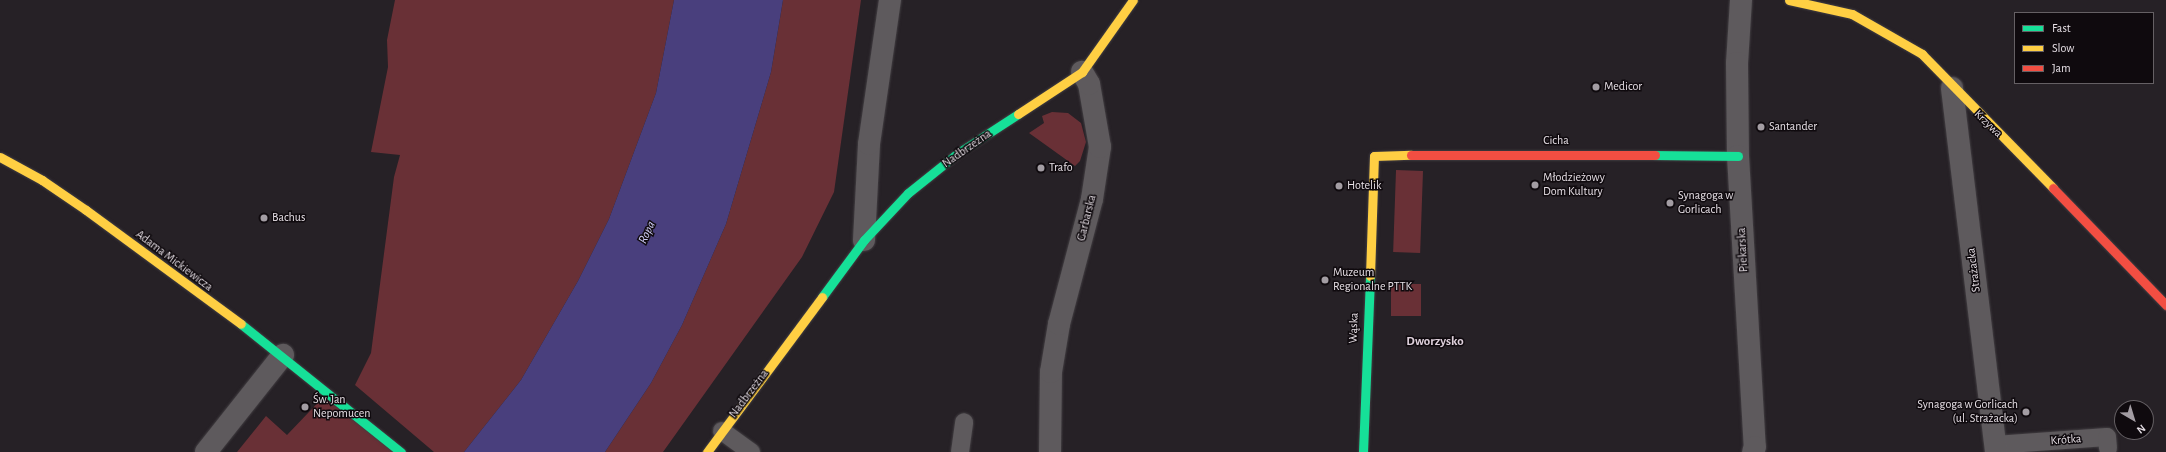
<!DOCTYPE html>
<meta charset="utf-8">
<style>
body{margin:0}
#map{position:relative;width:2166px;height:452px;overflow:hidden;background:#262126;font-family:"Alegreya Sans",sans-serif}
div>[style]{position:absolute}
.green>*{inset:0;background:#693036;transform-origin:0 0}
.water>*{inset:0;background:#493f7d}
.roads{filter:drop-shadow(0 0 1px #423e42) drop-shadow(0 0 1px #423e42)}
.lane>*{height:18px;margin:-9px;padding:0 9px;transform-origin:9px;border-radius:9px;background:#5e5a5d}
.street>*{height:22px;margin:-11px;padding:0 11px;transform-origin:11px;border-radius:11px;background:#5e5a5d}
.fast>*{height:9px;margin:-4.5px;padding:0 4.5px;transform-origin:4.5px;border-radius:4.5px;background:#16e098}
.slow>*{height:9px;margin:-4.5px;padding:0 4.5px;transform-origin:4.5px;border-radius:4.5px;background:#ffcf43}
.jam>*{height:9px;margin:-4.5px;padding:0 4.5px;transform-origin:4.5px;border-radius:4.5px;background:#f24e42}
.dots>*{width:11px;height:11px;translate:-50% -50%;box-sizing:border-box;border:2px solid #0f0a0e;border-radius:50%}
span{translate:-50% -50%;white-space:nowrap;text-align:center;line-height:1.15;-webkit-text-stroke:3px #0f0a0e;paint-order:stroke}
.poi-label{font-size:12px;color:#e7e0e6}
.left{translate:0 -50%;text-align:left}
.right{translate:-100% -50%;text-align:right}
.street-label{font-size:12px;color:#e7e0e6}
.water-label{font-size:13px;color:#cfcdf6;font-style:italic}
.neighbourhood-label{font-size:13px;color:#ded0db;font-weight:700}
.legend{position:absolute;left:2014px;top:12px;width:140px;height:72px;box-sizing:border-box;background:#0f0a0e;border:1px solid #656064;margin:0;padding:5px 7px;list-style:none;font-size:12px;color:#e7e0e6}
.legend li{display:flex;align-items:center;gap:8px;height:20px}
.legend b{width:20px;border:1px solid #656064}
.north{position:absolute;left:2114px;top:400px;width:40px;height:40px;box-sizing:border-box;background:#0f0a0e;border:1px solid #656064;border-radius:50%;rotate:142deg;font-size:11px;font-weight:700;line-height:16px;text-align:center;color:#e7e0e6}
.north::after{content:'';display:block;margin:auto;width:14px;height:18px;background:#a39da3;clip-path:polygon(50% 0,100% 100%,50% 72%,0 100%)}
</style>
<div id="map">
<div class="green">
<i style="clip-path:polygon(395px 0,674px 0,656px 93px,609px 219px,578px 281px,521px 380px,464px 452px,434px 452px,355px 385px,371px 353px,394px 177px,400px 155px,371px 152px,388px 67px,387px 40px)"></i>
<i style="clip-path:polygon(783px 0,861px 0,834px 192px,802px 257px,663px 452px,605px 452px,651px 383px,682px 325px,726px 224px,771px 72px)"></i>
<i style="clip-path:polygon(1052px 112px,1068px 113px,1081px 123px,1086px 142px,1080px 161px,1075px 166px,1029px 133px,1044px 123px,1042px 116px)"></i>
<i style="left:1423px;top:171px;width:82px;height:27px;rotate:92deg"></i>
<i style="left:1391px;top:284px;width:30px;height:32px"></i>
<i style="clip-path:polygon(330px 390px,401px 452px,237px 452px,266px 416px,287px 435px)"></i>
</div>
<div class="water">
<i style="clip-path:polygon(674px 0,783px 0,771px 72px,726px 224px,682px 325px,651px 383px,605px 452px,464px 452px,521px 380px,578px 281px,609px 219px,656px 93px)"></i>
</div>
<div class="roads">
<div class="lane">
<i style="left:722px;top:431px;width:36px;rotate:36deg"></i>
<i style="left:1995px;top:445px;width:112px;rotate:-4.1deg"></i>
<i style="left:2107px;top:437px;width:11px;rotate:85deg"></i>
<i style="left:960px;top:452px;width:30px;rotate:-82deg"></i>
</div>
<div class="street">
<i style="left:1741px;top:0;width:63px;rotate:93.6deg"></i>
<i style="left:1737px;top:63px;width:93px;rotate:89.4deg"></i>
<i style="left:1738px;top:156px;width:291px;rotate:86.7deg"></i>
<i style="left:1755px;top:447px;width:5px;rotate:112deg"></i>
<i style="left:1952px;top:88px;width:367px;rotate:83.1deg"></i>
<i style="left:864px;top:240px;width:96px;rotate:-87deg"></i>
<i style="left:869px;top:144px;width:146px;rotate:-81.7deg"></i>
<i style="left:206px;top:452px;width:124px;rotate:-51.6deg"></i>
<i style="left:1050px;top:452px;width:80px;rotate:-89.3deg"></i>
<i style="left:1051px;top:372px;width:49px;rotate:-80.5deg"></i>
<i style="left:1059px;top:324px;width:129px;rotate:-75.2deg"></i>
<i style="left:1092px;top:199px;width:53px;rotate:-81.3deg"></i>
<i style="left:1100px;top:147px;width:64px;rotate:-99.9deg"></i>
<i style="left:1089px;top:84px;width:14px;rotate:-120deg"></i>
</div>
<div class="fast">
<i style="left:1655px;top:155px;width:83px;rotate:0.7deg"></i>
<i style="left:822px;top:297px;width:71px;rotate:-53.6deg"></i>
<i style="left:864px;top:240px;width:64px;rotate:-46.9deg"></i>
<i style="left:908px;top:193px;width:64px;rotate:-38.7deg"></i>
<i style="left:958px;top:153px;width:72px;rotate:-33deg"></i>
<i style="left:241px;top:324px;width:205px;rotate:38.7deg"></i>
<i style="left:1363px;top:452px;width:176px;rotate:-87.7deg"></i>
</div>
<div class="slow">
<i style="left:1789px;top:0;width:65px;rotate:12.5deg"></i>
<i style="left:1852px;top:14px;width:81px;rotate:29.7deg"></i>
<i style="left:1922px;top:54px;width:187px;rotate:45.6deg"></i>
<i style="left:1018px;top:114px;width:77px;rotate:-33.3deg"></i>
<i style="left:1082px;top:72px;width:88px;rotate:-54.7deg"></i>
<i style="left:0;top:157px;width:48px;rotate:28.7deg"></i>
<i style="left:42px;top:180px;width:53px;rotate:34.3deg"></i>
<i style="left:86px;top:210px;width:192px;rotate:36.3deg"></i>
<i style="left:1370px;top:276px;width:120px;rotate:-88.1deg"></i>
<i style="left:1374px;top:156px;width:37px;rotate:-2deg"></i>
<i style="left:707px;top:452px;width:193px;rotate:-53.4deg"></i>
</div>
<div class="jam">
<i style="left:1411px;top:155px;width:244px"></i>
<i style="left:2053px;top:188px;width:163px;rotate:46deg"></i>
</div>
</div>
<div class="dots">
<i style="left:1596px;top:87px;background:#a39da3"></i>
<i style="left:1761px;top:127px;background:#a39da3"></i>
<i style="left:1041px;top:168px;background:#a39da3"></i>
<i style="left:1535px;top:185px;background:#a39da3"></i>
<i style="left:1339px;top:186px;background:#a39da3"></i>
<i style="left:1670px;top:203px;background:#a39da3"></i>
<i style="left:264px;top:218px;background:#a39da3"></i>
<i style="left:1325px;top:280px;background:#a39da3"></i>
<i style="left:305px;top:407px;background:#a39da3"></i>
<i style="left:2026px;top:412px;background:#a39da3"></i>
</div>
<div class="poi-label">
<span class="left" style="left:1604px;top:87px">Medicor</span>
<span class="left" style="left:1769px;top:127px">Santander</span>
<span class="left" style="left:1049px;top:168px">Trafo</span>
<span class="left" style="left:1543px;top:185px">Młodzieżowy<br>Dom Kultury</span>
<span class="left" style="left:1347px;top:186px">Hotelik</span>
<span class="left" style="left:1678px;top:203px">Synagoga w<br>Gorlicach</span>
<span class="left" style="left:272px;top:218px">Bachus</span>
<span class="left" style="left:1333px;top:280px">Muzeum<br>Regionalne PTTK</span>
<span class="left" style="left:313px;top:407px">Św. Jan<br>Nepomucen</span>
<span class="right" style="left:2018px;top:412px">Synagoga w Gorlicach<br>(ul. Strażacka)</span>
</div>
<div class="street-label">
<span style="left:1988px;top:124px;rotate:44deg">Krzywa</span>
<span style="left:1556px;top:141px">Cicha</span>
<span style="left:967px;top:149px;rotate:-35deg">Nadbrzeżna</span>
<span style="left:1087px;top:218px;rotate:-76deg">Garbarska</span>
<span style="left:1743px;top:250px;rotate:-93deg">Piekarska</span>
<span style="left:174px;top:261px;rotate:37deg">Adama Mickiewicza</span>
<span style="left:1974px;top:270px;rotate:-97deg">Strażacka</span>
<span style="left:1354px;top:328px;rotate:-88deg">Wąska</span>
<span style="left:749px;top:394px;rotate:-53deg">Nadbrzeżna</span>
<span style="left:2066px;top:440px;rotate:-4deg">Krótka</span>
</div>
<div class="water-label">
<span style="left:648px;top:233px;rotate:-64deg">Ropa</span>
</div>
<div class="neighbourhood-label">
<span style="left:1435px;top:342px">Dworzysko</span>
</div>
<ul class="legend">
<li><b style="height:5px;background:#16e098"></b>Fast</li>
<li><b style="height:5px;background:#ffcf43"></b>Slow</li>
<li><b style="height:5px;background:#f24e42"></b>Jam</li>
</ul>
<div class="north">N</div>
</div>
